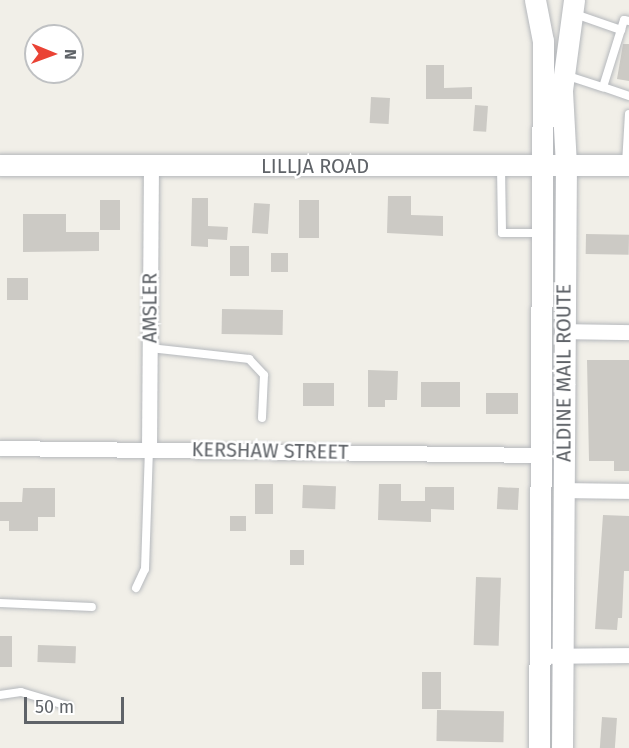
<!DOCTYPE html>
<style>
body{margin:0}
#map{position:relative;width:629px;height:748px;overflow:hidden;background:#f1efe8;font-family:"Fira Sans",sans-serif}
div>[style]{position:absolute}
.building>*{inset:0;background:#cccac5;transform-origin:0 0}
.roads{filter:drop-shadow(0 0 2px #b5b8bc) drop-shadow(0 0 2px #b5b8bc)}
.lane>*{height:8px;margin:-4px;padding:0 4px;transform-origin:4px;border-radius:4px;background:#fff}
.street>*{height:15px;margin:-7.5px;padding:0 7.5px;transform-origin:7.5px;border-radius:7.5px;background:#fff}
.secondary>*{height:21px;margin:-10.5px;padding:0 10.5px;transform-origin:10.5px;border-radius:10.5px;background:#fff}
span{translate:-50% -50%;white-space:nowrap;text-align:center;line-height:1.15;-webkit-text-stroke:5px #fff;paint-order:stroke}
.street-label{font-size:20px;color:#5f6368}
.north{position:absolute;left:24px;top:24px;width:60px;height:60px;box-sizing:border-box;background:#fff;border:2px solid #bfc1c3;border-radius:50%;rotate:91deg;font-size:16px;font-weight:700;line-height:24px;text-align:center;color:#5f6368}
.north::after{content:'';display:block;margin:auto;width:21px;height:27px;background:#ea4335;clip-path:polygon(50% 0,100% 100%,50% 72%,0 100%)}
.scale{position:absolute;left:24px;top:697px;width:100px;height:27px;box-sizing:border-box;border:3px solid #5f6368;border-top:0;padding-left:8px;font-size:18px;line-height:21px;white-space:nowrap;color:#5f6368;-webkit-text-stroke:4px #fff;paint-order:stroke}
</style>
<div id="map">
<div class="building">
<i style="clip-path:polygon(623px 44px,629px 44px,629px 81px,617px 79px)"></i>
<i style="clip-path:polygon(426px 65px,444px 65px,444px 88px,472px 87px,472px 99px,426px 99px)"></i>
<i style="left:371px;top:97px;width:19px;height:26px;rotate:3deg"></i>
<i style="left:475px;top:105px;width:13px;height:26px;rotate:4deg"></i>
<i style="clip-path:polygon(388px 196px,411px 196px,411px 215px,443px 216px,443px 236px,387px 233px)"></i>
<i style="clip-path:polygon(192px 198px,208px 198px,208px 226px,228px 227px,227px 240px,208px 239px,208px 247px,191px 246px)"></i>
<i style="left:100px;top:200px;width:20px;height:30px"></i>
<i style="left:299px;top:200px;width:20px;height:38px"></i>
<i style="left:254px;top:203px;width:16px;height:30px;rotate:4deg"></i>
<i style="clip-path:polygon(23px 214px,66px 214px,66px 232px,99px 232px,99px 251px,23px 252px)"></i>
<i style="left:586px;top:234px;width:43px;height:20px;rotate:1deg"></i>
<i style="left:230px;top:246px;width:19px;height:30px"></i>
<i style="left:271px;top:253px;width:17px;height:19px"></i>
<i style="left:7px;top:278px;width:21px;height:22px"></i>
<i style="left:222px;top:309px;width:61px;height:25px;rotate:1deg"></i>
<i style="clip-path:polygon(587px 360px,629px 360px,629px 471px,614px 471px,614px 461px,589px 461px)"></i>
<i style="clip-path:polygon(368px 370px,398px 371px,397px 400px,385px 400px,385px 407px,368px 407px)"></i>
<i style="left:421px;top:382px;width:39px;height:25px"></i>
<i style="left:303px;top:383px;width:31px;height:23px"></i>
<i style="left:486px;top:393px;width:32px;height:21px"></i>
<i style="left:255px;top:484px;width:18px;height:30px"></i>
<i style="clip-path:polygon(379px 484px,401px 484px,401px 501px,425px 501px,425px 487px,454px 487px,454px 510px,431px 509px,431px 522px,378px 520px)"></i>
<i style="left:303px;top:485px;width:33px;height:23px;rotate:2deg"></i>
<i style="left:498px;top:487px;width:21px;height:22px;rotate:3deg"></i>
<i style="clip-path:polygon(23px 488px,55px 488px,55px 517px,38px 517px,38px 531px,9px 531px,9px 521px,0 521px,0 502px,22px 502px)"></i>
<i style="clip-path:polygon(603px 515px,629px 516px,629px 571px,624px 571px,622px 618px,618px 618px,617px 630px,595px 629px)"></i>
<i style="left:230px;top:516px;width:16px;height:15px"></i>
<i style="left:290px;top:550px;width:14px;height:15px"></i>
<i style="left:476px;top:577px;width:25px;height:68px;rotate:2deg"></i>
<i style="left:0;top:636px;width:12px;height:31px"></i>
<i style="left:38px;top:645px;width:38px;height:17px;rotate:2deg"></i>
<i style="left:422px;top:672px;width:19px;height:37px"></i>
<i style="left:437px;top:710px;width:67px;height:31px;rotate:1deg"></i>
<i style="left:602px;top:717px;width:15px;height:31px;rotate:4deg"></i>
</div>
<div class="roads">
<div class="lane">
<i style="left:575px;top:14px;width:49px;rotate:19.2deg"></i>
<i style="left:629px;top:21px;width:5px;rotate:-169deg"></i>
<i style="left:624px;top:20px;width:70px;rotate:107.4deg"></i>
<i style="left:603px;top:87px;width:28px;rotate:19deg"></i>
<i style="left:565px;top:75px;width:40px;rotate:18deg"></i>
<i style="left:626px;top:164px;width:50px;rotate:-86.6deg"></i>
<i style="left:501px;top:167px;width:66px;rotate:89.1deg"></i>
<i style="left:502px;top:233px;width:38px"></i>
<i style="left:150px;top:348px;width:100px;rotate:6.3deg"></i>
<i style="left:249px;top:359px;width:22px;rotate:47deg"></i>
<i style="left:264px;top:375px;width:43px;rotate:92.7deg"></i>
<i style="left:136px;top:588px;width:21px;rotate:-65deg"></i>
<i style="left:145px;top:569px;width:119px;rotate:-88.1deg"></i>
<i style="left:0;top:603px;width:92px;rotate:2.5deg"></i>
<i style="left:0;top:695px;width:21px;rotate:-8deg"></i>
<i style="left:21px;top:692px;width:49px;rotate:16.6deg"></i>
</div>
<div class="street">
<i style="left:564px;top:331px;width:65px;rotate:0.9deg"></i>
<i style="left:0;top:448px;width:541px;rotate:0.74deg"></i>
<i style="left:149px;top:450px;width:284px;rotate:-89.6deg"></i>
<i style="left:565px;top:490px;width:64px;rotate:0.9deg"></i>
<i style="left:539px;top:656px;width:90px;rotate:-0.6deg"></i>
</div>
<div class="secondary">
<i style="left:535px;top:0;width:42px;rotate:79deg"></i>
<i style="left:543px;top:41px;width:707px;rotate:90.32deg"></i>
<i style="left:0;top:165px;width:629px"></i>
<i style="left:562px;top:748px;width:583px;rotate:-89.61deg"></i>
<i style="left:566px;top:165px;width:75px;rotate:-93.1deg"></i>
<i style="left:562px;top:90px;width:91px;rotate:-82.4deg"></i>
</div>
</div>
<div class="street-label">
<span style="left:315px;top:166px">LILLJA ROAD</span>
<span style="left:150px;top:308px;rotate:-90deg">AMSLER</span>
<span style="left:564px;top:373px;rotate:-90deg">ALDINE MAIL ROUTE</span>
<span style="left:270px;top:451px;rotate:1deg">KERSHAW STREET</span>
</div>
<div class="north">N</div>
<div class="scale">50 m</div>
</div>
